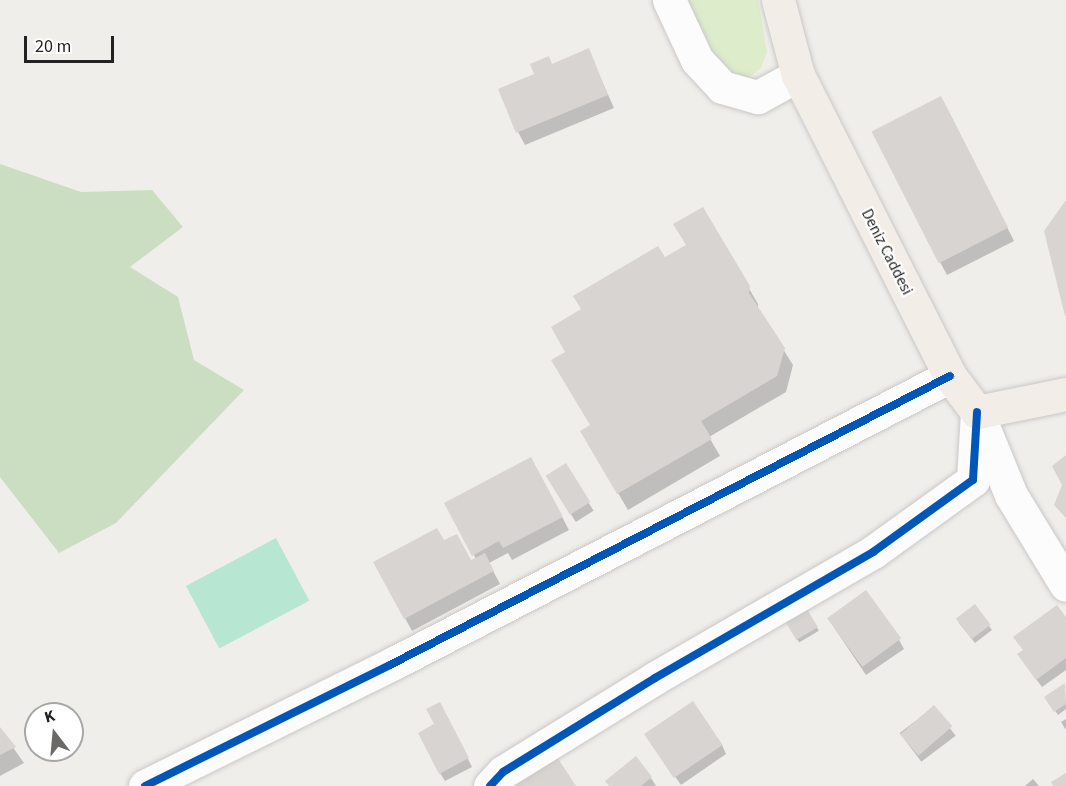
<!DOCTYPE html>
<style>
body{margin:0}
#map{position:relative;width:1066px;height:786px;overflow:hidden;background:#f0eeeb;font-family:"Source Sans 3",sans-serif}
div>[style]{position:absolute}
.grass>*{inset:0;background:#ddeccb}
.forest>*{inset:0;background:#cbdec1}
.pitch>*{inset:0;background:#b7e6d2;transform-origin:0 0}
.shadow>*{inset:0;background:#0003;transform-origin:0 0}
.building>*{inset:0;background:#d7d4d2;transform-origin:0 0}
.roads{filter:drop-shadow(0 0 2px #c9c8c7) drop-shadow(0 0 2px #c9c8c7)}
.minor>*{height:33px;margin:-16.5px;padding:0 16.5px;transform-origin:16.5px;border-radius:16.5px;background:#fdfcfc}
.major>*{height:33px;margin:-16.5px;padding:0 16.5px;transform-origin:16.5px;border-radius:16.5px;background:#f3ede7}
.cycleway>*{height:8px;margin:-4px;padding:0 4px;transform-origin:4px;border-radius:4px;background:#0057b8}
span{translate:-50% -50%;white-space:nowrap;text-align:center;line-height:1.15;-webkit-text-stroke:4.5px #fff;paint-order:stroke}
.street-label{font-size:16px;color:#222}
.north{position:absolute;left:24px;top:702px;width:60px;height:60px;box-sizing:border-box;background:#fff;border:2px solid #a7a7a7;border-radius:50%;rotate:344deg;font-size:16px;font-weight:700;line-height:24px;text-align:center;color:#222}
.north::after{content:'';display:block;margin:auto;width:21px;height:27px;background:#6a6968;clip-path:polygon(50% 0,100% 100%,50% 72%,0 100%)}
.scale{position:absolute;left:24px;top:36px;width:90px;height:27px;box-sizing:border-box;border:3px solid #222;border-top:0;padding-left:8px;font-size:18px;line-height:21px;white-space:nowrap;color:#222;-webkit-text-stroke:4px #fff;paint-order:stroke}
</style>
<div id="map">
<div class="grass">
<i style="clip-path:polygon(680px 0,758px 0,767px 52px,761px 68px,749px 77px,732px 77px,709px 59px)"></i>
</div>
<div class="forest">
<i style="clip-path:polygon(0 164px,81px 192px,152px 190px,183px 227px,130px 267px,178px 297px,194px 360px,244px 390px,116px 523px,59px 553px,0 477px)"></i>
</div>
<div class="pitch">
<i style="left:276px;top:538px;width:71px;height:102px;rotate:62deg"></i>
</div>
<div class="shadow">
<i style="clip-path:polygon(588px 50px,614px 108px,525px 145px,518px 132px,536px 75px)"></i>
<i style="clip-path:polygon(948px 110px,1014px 241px,947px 275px,940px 262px)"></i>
<i style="clip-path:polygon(703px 209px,758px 304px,758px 309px,793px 365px,786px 392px,709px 437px,720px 456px,628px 510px,582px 432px,592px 426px,567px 353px,664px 259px,688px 245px)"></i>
<i style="left:565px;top:465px;width:54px;height:21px;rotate:58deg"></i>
<i style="clip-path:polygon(538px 471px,569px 530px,512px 560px,508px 553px,489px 563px,500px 584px,412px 631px,375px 563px,444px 542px,471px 562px,476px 559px,446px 503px)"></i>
<i style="clip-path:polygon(974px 606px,992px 630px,975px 643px,959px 623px)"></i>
<i style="left:807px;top:611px;width:23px;height:23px;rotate:59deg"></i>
<i style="clip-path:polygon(1066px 619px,1066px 670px,1042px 687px,1024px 663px,1024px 651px)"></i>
<i style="clip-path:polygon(833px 626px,899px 640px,904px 649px,866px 675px)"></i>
<i style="clip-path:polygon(1064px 685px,1066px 709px,1058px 715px,1046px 697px)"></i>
<i style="left:934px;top:707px;width:36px;height:43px;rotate:53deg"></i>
<i style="clip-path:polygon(444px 712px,472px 767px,445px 781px,440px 773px,436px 725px)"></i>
<i style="clip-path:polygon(1066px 719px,1066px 730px,1061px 722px)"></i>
<i style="clip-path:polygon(0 729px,24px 763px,0 776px)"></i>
<i style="clip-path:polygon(652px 744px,722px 745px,726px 754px,681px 785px)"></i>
<i style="clip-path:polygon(651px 778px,656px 786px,610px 786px)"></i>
<i style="clip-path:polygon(1033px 779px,1039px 786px,1025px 786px)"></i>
</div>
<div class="building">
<i style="clip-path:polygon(589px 48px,608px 95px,516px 133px,498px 89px,534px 74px,530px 64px,549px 56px,552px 64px)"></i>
<i style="left:941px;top:96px;width:148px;height:78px;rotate:63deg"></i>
<i style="clip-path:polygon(1066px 200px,1066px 316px,1065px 316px,1044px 231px)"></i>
<i style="clip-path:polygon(703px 207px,750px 286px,749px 293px,785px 348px,777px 376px,701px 421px,712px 439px,617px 494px,580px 431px,590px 425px,551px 360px,565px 352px,551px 327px,581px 309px,573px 296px,658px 246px,665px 257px,686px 245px,673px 224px)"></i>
<i style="clip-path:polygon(1066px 455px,1066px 518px,1054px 505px,1062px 485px,1052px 466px)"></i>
<i style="clip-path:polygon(531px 457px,563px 517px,503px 548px,499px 541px,472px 556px,444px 503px)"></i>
<i style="left:566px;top:463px;width:46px;height:24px;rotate:58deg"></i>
<i style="clip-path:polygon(437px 528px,444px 540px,457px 534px,471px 560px,485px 553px,494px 571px,404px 619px,373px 562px)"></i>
<i style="left:866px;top:590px;width:60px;height:48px;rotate:54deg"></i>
<i style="left:975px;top:604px;width:26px;height:24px;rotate:53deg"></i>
<i style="clip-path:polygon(1057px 605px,1066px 617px,1066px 658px,1036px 680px,1017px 654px,1023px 650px,1013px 637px)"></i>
<i style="left:807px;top:609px;width:21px;height:25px;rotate:59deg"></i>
<i style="clip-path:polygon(1065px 683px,1066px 704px,1054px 712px,1044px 697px)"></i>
<i style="left:693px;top:701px;width:53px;height:59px;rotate:56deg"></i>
<i style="clip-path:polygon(440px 702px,469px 758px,439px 774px,418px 733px,434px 724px,426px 709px)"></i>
<i style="left:934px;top:705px;width:28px;height:45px;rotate:49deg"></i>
<i style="clip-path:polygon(0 727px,16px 747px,0 755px)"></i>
<i style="clip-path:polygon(555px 754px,576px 786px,512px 786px,511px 784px)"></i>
<i style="clip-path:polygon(636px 756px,652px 777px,641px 786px,609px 786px,605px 781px)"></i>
<i style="clip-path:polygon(1066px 773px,1066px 786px,1053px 786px,1051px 782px)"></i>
</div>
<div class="roads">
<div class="minor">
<i style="left:669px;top:0;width:66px;rotate:65deg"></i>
<i style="left:697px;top:60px;width:37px;rotate:47deg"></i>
<i style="left:722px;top:87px;width:37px;rotate:16deg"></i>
<i style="left:758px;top:97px;width:46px;rotate:-28.8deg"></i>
<i style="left:980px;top:419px;width:82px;rotate:67.8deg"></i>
<i style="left:1011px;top:495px;width:105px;rotate:58.6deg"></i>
<i style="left:145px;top:786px;width:273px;rotate:-26.3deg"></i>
<i style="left:390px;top:665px;width:630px;rotate:-27.3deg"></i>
<i style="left:490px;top:786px;width:19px;rotate:-47deg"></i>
<i style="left:503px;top:772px;width:179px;rotate:-31.7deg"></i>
<i style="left:655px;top:678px;width:252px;rotate:-30deg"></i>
<i style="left:873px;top:552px;width:123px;rotate:-35.8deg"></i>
<i style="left:973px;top:480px;width:68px;rotate:-86.6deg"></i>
</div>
<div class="major">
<i style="left:778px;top:0;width:78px;rotate:75.1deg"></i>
<i style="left:798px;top:75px;width:337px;rotate:63.2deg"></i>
<i style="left:950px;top:376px;width:45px;rotate:53.1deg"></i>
<i style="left:977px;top:412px;width:91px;rotate:-11.4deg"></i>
</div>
</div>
<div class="cycleway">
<i style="left:145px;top:786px;width:273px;rotate:-26.3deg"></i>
<i style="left:390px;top:665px;width:630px;rotate:-27.3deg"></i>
<i style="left:490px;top:786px;width:19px;rotate:-47deg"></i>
<i style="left:503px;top:772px;width:179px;rotate:-31.7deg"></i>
<i style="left:655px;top:678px;width:252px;rotate:-30deg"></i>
<i style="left:873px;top:552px;width:123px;rotate:-35.8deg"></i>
<i style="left:973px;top:480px;width:68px;rotate:-86.6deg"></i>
</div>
<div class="street-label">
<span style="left:887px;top:252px;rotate:63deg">Deniz Caddesi</span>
</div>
<div class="north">K</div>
<div class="scale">20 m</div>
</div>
